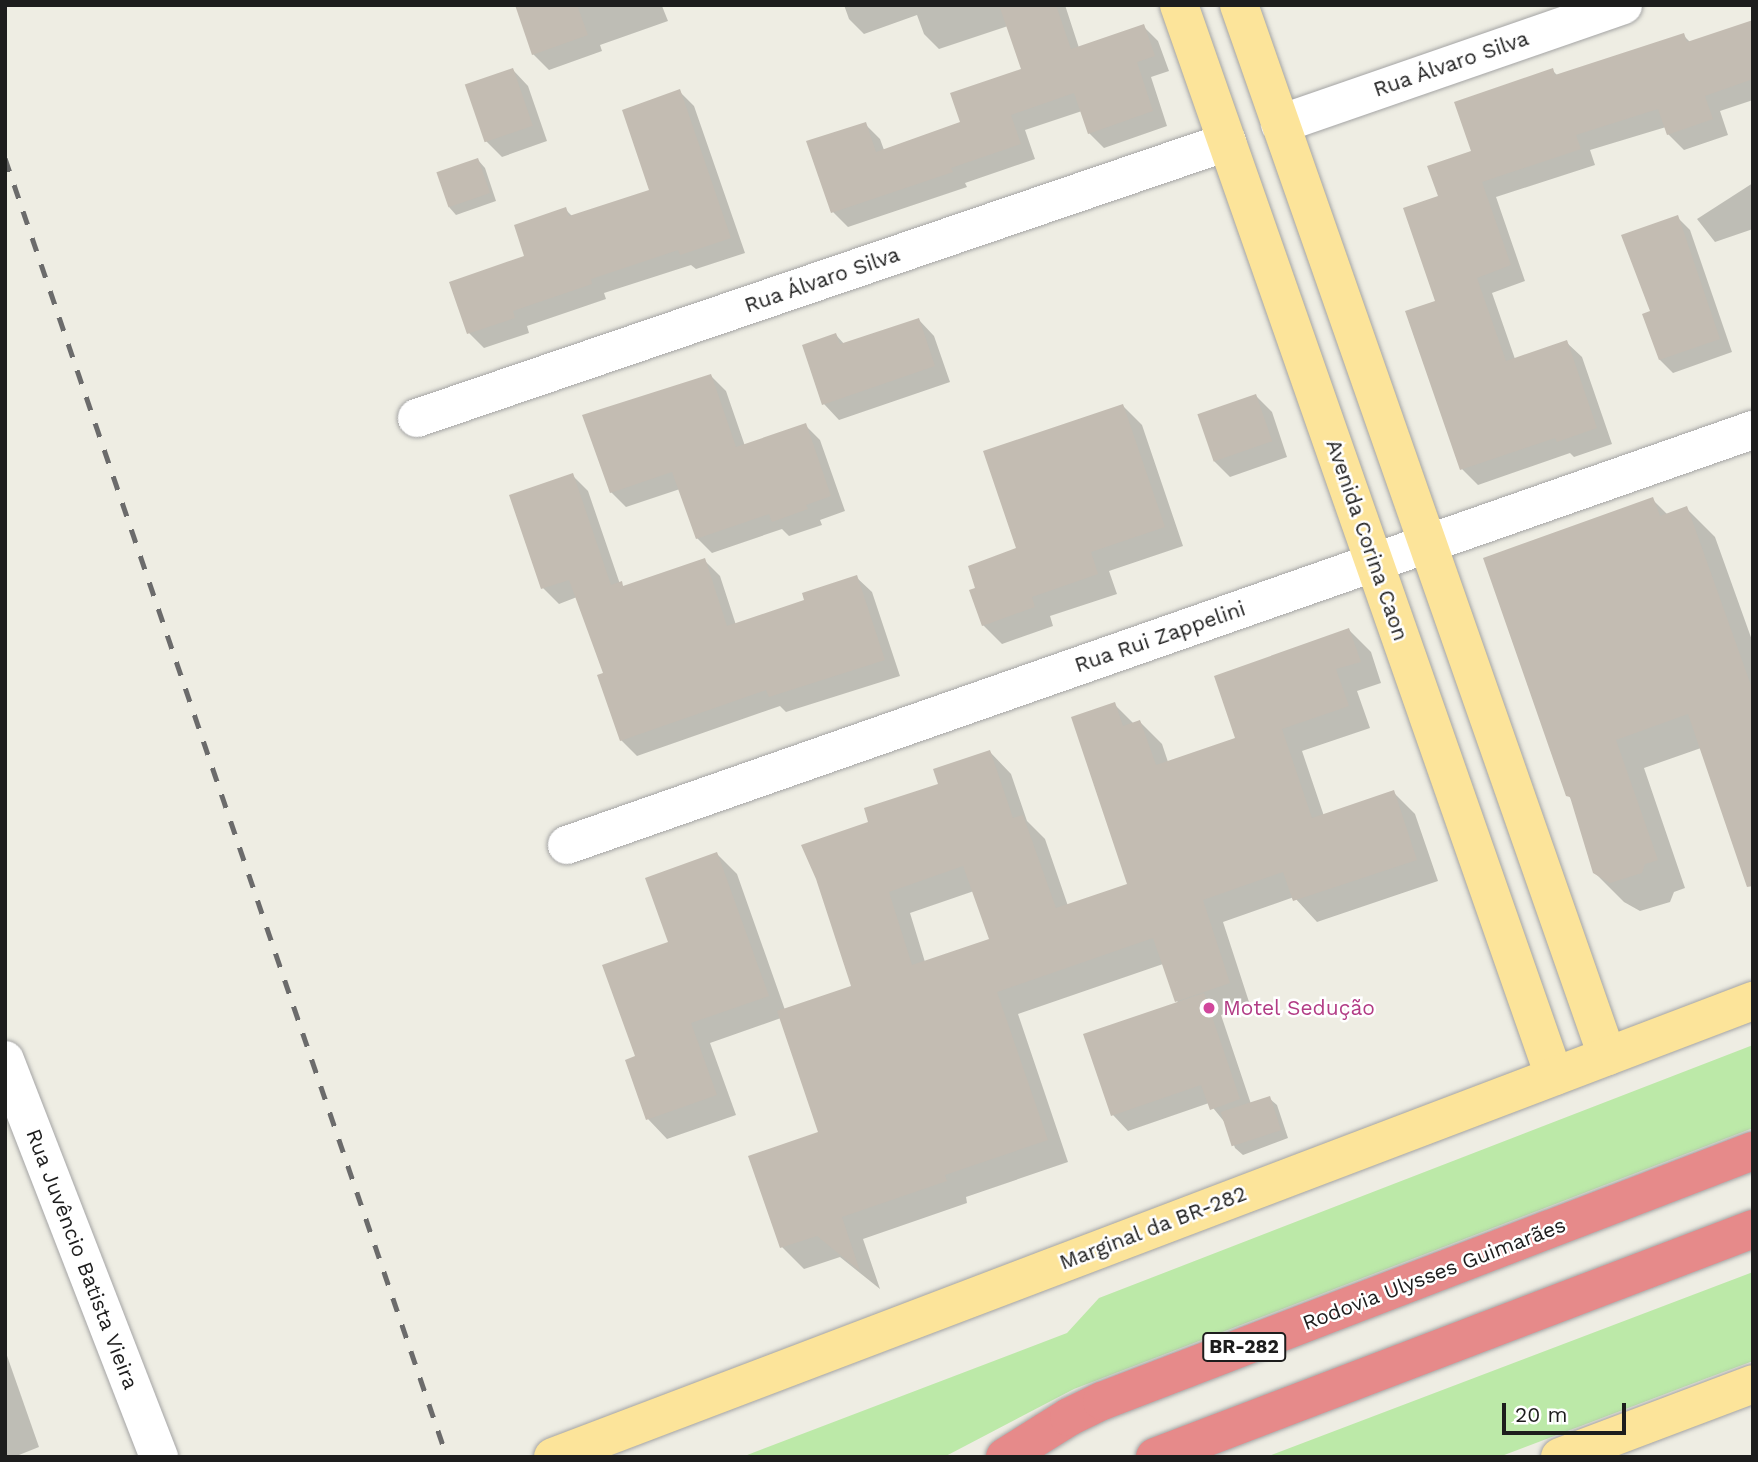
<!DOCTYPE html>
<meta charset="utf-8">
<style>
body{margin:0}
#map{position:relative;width:1758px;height:1462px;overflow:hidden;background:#eeede3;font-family:"Work Sans",sans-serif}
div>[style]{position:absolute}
.grass>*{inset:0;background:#bce9a8}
.shadow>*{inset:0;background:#0003}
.building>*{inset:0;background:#c3bcb2;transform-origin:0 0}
.roads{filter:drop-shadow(0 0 2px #a4a4a4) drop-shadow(0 0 2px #a4a4a4)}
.minor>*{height:38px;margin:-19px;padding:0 19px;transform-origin:19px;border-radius:19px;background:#fff}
.major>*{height:38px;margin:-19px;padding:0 19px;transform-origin:19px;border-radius:19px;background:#fce49a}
.highway>*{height:38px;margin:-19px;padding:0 19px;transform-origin:19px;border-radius:19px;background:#e68a8a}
.rail>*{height:5px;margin-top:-2.5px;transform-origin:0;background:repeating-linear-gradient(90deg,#6b6b6b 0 14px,transparent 0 28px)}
.dots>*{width:19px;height:19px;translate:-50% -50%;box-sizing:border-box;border:4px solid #fff;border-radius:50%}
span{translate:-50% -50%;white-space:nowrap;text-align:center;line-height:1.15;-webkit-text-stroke:5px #fff;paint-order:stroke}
.shield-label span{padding:2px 5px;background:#fff;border:2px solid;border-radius:5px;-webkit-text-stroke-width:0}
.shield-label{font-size:19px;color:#1d1d1d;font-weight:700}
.street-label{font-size:21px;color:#1d1d1d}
.hotel-label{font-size:21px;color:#b23c85}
.left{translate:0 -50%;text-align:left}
.frame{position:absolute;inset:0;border:7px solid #1d1d1d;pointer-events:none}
.scale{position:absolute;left:1502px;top:1403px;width:124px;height:32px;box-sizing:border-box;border:4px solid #1d1d1d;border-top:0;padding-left:9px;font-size:21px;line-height:24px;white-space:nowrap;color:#1d1d1d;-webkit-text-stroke:5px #fff;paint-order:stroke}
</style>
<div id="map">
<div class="grass">
<i style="clip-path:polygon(1753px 1045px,1753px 1128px,1074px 1389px,944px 1457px,742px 1457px,1067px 1333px,1099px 1298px)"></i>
<i style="clip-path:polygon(1753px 1272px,1753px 1361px,1702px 1380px,1499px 1457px,1266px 1457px)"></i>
</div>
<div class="shadow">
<i style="clip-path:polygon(516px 5px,666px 5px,662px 6px,668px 21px,600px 45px,602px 51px,549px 70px,533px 54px)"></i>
<i style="clip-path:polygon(844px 5px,1065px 5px,1079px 48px,1143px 26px,1158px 41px,1169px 71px,1151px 77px,1167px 126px,1104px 148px,1089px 133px,1082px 111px,1025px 130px,1035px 159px,965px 183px,967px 187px,848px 227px,833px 212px,865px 124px,880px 139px,884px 150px,963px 123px,1023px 70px,1008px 26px,939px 49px,924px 34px,917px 15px,864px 34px,849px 19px)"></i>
<i style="clip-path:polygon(1753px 22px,1753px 100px,1720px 111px,1728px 135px,1684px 150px,1668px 134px,1666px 127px,1590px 150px,1595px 165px,1496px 197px,1525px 281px,1492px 293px,1515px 359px,1566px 342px,1582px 357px,1612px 444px,1574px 457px,1570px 453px,1478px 485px,1462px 469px,1437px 302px,1441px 197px,1474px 152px,1552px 70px,1558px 76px,1683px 35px,1691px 43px)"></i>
<i style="clip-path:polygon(513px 70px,528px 86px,547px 141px,502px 157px,486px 141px)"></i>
<i style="clip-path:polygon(679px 91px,694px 106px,745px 253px,696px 269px,691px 265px,604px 293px,606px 299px,527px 326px,529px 333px,484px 348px,469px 333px,565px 209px,573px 217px,651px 191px)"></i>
<i style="clip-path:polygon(478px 160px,485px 168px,496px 201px,456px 215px,449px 207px)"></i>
<i style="clip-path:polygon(1753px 183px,1753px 229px,1715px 242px,1697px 219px)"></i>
<i style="clip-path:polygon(1677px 217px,1690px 230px,1732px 352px,1673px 373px,1660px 360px,1652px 312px)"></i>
<i style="clip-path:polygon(919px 320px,934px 336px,950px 382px,839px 420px,824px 404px,836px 335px,845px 345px)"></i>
<i style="clip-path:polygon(711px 376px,726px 391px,745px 446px,805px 425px,820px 440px,845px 511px,820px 520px,822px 525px,789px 536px,782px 529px,712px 553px,697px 538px,680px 489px,626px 507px,611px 492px)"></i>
<i style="clip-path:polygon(1256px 396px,1272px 412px,1287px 457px,1230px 477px,1214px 461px)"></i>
<i style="clip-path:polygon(1123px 406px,1142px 425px,1183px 546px,1109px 571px,1117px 594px,1050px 616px,1053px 626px,1002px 644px,983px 625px,977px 589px,1019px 549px)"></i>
<i style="clip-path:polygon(572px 475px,588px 491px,620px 584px,625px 587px,704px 560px,720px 576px,736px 625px,806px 601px,856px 577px,872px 592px,900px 676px,786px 712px,780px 706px,637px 756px,621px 740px,605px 674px,577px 597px,559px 604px,543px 588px)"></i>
<i style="clip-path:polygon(1652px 499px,1668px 515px,1686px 508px,1715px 537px,1753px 643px,1753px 862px,1701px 748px,1644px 768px,1685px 888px,1674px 892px,1670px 902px,1640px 911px,1624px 902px,1594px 872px,1572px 800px,1568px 795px)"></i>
<i style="clip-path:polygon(evenodd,1349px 630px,1371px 652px,1381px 683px,1357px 691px,1370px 728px,1302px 751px,1324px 816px,1393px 792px,1415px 814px,1438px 881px,1317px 922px,1294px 897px,1223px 922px,1250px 1005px,1221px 1015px,1251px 1104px,1269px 1098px,1277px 1105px,1288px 1138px,1243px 1155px,1235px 1148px,1227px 1125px,1209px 1103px,1128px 1131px,1113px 1115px,1178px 1003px,1163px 964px,1018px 1014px,1068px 1162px,966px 1197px,967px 1203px,863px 1239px,880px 1289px,840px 1257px,804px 1269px,782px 1247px,820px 1133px,781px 1018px,710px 1043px,736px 1115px,667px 1139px,648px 1119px,637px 1057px,670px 943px,717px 854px,737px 874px,785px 1010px,853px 987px,871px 823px,940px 785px,990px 752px,1011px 774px,1027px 821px,1045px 839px,1068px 906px,1129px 885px,1114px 704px,1134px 724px,1140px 722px,1162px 744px,1168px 762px,1237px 739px,1349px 630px,974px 891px,991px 940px,925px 962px,910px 913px,974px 891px)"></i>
<i style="clip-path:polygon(5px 1350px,39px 1447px,14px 1457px,5px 1457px)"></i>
</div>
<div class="building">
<i style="clip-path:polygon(515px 5px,577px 5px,588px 35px,532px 55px)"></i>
<i style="clip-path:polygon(999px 5px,1056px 5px,1071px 49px,1144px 24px,1155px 56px,1137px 62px,1153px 111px,1088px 134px,1074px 93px,1011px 115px,1021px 144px,951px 168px,953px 172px,831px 213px,806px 141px,866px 122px,876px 152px,960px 122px,950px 93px,1021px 69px)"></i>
<i style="clip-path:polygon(1753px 20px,1753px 79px,1705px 96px,1713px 119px,1667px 135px,1658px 109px,1576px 135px,1581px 149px,1482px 182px,1511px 265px,1477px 278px,1506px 361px,1567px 340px,1597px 428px,1557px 442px,1555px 438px,1460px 470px,1405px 311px,1435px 301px,1403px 208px,1438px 196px,1427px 166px,1471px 151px,1454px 102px,1553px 68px,1555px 75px,1684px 33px,1687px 42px)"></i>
<i style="left:513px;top:68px;width:61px;height:51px;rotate:71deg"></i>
<i style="clip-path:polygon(680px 89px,731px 238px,680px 255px,678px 250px,591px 279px,592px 284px,513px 311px,515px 318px,467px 334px,449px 282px,524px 256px,514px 225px,566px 207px,569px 216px,649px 190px,622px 110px)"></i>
<i style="left:478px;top:158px;width:37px;height:44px;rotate:71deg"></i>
<i style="clip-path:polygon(1678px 215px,1720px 339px,1659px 360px,1642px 314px,1650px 311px,1621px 235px)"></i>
<i style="clip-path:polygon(919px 318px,935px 366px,822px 405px,802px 345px,836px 333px,840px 344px)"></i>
<i style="clip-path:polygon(711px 374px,736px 447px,806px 423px,831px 496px,806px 505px,808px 509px,772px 522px,769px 514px,696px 539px,672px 472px,610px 493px,582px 415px)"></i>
<i style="left:1256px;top:394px;width:50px;height:62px;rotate:71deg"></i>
<i style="clip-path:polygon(1123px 404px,1165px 527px,1091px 552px,1098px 574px,1032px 597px,1035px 607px,982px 626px,969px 590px,975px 588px,968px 566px,1016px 548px,983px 451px)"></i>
<i style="clip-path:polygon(573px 473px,611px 585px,622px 581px,623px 586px,705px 558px,727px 626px,804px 600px,802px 593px,857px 575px,885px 660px,769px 697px,766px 690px,620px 741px,597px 675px,603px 673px,569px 580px,541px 589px,509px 495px)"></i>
<i style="clip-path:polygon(1653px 497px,1660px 516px,1687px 506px,1753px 691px,1753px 886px,1747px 887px,1688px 714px,1616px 740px,1658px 860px,1645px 864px,1642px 873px,1610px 883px,1593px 873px,1570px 797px,1566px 796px,1483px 558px)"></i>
<i style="clip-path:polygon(evenodd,1349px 628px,1361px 662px,1336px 669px,1349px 706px,1282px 729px,1312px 818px,1394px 790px,1417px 860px,1293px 901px,1283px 872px,1203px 900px,1230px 983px,1175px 1002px,1153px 938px,997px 992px,1048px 1140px,945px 1175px,947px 1181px,842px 1217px,860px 1271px,817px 1236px,780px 1248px,748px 1156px,818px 1132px,777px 1011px,851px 986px,816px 879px,801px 845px,868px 822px,864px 808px,938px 784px,933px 769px,990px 750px,1013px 818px,1023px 815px,1056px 908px,1127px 884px,1071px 717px,1115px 702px,1123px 726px,1140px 720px,1156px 765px,1235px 738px,1214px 676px,1349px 628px,963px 866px,989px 939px,912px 965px,889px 892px,963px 866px)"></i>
<i style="clip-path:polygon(717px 852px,769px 996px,691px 1023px,717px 1095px,646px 1120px,625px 1060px,635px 1056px,602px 965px,668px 942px,645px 878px)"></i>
<i style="clip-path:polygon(1204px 993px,1240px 1099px,1210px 1110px,1201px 1085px,1111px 1116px,1083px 1034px)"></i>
<i style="left:1270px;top:1096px;width:36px;height:52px;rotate:72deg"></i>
</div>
<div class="roads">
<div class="minor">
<i style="left:1280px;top:124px;width:363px;rotate:-19.1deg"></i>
<i style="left:417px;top:418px;width:856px;rotate:-18.82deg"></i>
<i style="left:567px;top:845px;width:1257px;rotate:-19.29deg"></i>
<i style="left:5px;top:1060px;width:426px;rotate:68.8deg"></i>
</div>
<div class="major">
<i style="left:1179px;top:5px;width:1135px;rotate:70.7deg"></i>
<i style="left:1239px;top:5px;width:1114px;rotate:70.7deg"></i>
<i style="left:553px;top:1457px;width:1284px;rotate:-20.81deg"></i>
<i style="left:1560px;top:1457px;width:206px;rotate:-20.7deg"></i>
</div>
<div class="highway">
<i style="left:1005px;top:1457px;width:75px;rotate:-32deg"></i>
<i style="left:1069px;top:1417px;width:37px;rotate:-26deg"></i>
<i style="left:1102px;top:1401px;width:697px;rotate:-21.01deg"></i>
<i style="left:1155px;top:1457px;width:640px;rotate:-20.87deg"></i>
</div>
</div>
<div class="rail">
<i style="left:5px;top:158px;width:1372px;rotate:71.21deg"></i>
</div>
<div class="dots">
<i style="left:1209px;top:1008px;background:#d1479c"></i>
</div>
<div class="shield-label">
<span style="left:1244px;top:1347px">BR-282</span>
</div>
<div class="street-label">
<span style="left:1451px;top:64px;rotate:-19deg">Rua Álvaro Silva</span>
<span style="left:822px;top:280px;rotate:-19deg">Rua Álvaro Silva</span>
<span style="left:1367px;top:540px;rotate:71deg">Avenida Corina Caon</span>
<span style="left:1160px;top:637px;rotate:-19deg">Rua Rui Zappelini</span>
<span style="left:1153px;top:1228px;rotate:-21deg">Marginal da BR-282</span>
<span style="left:82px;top:1259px;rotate:69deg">Rua Juvêncio Batista Vieira</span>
<span style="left:1434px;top:1274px;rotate:-21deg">Rodovia Ulysses Guimarães</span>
</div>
<div class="hotel-label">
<span class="left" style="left:1223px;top:1008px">Motel Sedução</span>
</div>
<div class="frame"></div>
<div class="scale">20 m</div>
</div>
